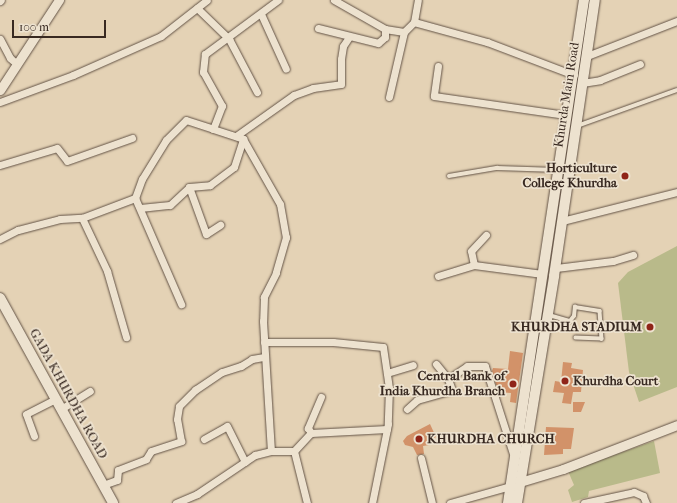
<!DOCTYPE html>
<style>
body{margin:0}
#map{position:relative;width:677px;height:503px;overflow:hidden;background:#e4d2b5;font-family:"IM FELL French Canon",serif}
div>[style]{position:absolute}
.green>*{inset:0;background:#b9ba8a}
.building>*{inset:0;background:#d29269}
.roads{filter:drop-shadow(0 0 1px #635346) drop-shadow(0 0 1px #635346)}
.service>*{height:3.5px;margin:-1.75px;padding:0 1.75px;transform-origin:1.75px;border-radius:1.75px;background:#ede2cf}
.minor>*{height:7px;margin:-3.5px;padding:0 3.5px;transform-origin:3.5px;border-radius:3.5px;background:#ede2cf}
.tertiary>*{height:9px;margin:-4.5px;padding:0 4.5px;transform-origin:4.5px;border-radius:4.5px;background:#ede2cf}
.secondary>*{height:10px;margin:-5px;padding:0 5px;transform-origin:5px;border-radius:5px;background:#ede2cf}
.dots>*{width:11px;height:11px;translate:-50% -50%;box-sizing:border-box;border:2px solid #ede2cf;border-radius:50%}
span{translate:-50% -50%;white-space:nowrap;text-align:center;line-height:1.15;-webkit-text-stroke:3.5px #ede2cf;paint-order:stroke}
.street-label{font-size:13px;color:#382921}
.poi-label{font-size:13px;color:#382921;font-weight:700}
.right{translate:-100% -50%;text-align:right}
.left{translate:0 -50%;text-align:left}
.scale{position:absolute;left:12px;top:20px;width:94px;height:18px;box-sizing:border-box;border:2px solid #382921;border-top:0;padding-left:5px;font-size:12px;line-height:14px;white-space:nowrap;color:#382921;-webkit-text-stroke:3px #ede2cf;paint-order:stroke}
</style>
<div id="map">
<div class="green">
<i style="clip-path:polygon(677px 246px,677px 387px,639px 402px,629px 372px,618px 283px,628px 272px)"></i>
<i style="clip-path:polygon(654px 441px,660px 473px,589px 491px,588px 497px,572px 502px,568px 490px,574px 485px,568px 471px)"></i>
</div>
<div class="building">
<i style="clip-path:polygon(510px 351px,523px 353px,516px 403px,510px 402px,511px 393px,501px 392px,501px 385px,496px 385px,492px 371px,493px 368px,508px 369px)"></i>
<i style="clip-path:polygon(563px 362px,572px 363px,571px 368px,583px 370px,581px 392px,573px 392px,571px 404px,562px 403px,564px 393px,553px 392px,555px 381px,561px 382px)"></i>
<i style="clip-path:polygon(573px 402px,585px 402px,581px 412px,573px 412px)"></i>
<i style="clip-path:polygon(430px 424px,436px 437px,428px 441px,429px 445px,423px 446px,424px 454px,417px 455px,413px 447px,405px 445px,403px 441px,407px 436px)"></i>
<i style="clip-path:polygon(546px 427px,574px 428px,571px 449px,563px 449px,563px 454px,544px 455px)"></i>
</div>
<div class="roads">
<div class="service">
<i style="left:577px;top:126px;width:106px;rotate:-19.8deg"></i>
<i style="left:449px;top:176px;width:49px;rotate:-9.5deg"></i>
<i style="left:497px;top:168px;width:60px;rotate:1.9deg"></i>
<i style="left:549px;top:315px;width:22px;rotate:16deg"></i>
<i style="left:570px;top:321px;width:6px;rotate:-51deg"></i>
<i style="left:574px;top:316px;width:9px;rotate:-84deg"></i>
<i style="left:575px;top:307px;width:25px;rotate:9deg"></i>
<i style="left:600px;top:311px;width:28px;rotate:86deg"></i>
<i style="left:602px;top:339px;width:26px;rotate:-178deg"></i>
</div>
<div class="minor">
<i style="left:334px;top:0;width:59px;rotate:29.6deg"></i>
<i style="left:385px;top:29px;width:19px;rotate:9deg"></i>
<i style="left:404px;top:32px;width:14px;rotate:-45deg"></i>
<i style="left:414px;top:22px;width:76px;rotate:15.3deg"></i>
<i style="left:487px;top:42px;width:93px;rotate:20.8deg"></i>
<i style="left:0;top:1px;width:1px;rotate:-45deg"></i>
<i style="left:197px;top:8px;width:45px;rotate:44.1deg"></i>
<i style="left:229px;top:39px;width:60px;rotate:62.2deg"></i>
<i style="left:261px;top:14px;width:60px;rotate:65.6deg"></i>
<i style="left:414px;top:22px;width:22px;rotate:-80deg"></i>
<i style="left:318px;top:28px;width:62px;rotate:14deg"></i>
<i style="left:378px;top:43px;width:9px;rotate:-41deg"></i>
<i style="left:385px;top:37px;width:8px;rotate:-90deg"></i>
<i style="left:0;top:39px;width:21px;rotate:62deg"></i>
<i style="left:10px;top:58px;width:9px;rotate:41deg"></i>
<i style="left:587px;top:56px;width:97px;rotate:-21.3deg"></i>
<i style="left:438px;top:66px;width:30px;rotate:98deg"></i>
<i style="left:434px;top:96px;width:133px;rotate:8.2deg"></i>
<i style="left:582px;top:83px;width:18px;rotate:-9deg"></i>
<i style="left:600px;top:80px;width:43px;rotate:-21.8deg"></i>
<i style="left:389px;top:97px;width:67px;rotate:-77deg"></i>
<i style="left:0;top:102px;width:78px;rotate:-20.3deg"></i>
<i style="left:73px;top:75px;width:96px;rotate:-23.9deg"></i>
<i style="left:161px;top:36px;width:58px;rotate:-38deg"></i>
<i style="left:213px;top:129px;width:32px;rotate:18deg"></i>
<i style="left:243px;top:139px;width:75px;rotate:60.4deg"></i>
<i style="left:280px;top:204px;width:34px;rotate:80deg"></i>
<i style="left:286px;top:237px;width:37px;rotate:106deg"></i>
<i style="left:276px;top:273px;width:27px;rotate:117deg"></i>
<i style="left:264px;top:297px;width:24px;rotate:92deg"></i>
<i style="left:263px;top:321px;width:130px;rotate:86.5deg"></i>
<i style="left:236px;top:136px;width:71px;rotate:-35.3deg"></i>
<i style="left:294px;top:95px;width:20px;rotate:-20deg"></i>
<i style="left:313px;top:88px;width:28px;rotate:-8deg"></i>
<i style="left:341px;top:84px;width:25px;rotate:-90deg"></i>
<i style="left:341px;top:59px;width:13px;rotate:-81deg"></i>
<i style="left:343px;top:46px;width:11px;rotate:-56deg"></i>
<i style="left:0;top:165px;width:59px;rotate:-16.6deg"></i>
<i style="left:57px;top:148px;width:16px;rotate:52deg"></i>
<i style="left:67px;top:161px;width:69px;rotate:-19.5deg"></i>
<i style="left:189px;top:187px;width:50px;rotate:70.1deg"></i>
<i style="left:206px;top:234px;width:17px;rotate:-33deg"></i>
<i style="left:135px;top:198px;width:116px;rotate:66.5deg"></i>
<i style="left:140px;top:208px;width:30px;rotate:-6deg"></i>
<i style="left:170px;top:205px;width:26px;rotate:-43deg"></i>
<i style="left:189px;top:187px;width:21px;rotate:-5deg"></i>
<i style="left:210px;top:185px;width:30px;rotate:-37deg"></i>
<i style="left:234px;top:167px;width:29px;rotate:-72deg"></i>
<i style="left:82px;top:218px;width:59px;rotate:64.7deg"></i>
<i style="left:107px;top:271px;width:69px;rotate:73.9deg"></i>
<i style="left:562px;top:221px;width:119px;rotate:-14.2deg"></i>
<i style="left:0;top:239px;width:20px;rotate:-27deg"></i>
<i style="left:18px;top:230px;width:43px;rotate:-14.7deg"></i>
<i style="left:60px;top:219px;width:22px;rotate:-3deg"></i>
<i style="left:82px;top:218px;width:57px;rotate:-20.7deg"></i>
<i style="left:135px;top:198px;width:20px;rotate:-70deg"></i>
<i style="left:142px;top:179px;width:46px;rotate:-58.4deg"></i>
<i style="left:166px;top:140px;width:28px;rotate:-45deg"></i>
<i style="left:186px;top:120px;width:28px;rotate:18deg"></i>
<i style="left:213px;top:129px;width:25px;rotate:-69deg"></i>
<i style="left:222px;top:106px;width:39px;rotate:-119deg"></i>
<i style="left:203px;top:72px;width:18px;rotate:-84deg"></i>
<i style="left:205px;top:54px;width:91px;rotate:-36.5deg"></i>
<i style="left:474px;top:265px;width:14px;rotate:-102deg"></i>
<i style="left:471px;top:251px;width:22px;rotate:-47deg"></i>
<i style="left:556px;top:268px;width:57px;rotate:-7deg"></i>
<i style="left:613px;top:261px;width:21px;rotate:-17deg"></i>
<i style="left:438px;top:276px;width:38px;rotate:-17deg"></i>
<i style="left:474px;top:265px;width:69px;rotate:7.5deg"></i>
<i style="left:264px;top:342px;width:69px"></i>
<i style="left:333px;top:342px;width:50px;rotate:5.7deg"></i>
<i style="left:383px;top:347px;width:41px;rotate:81.7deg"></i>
<i style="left:389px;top:388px;width:36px;rotate:92deg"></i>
<i style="left:388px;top:424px;width:81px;rotate:101.4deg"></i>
<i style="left:436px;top:364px;width:19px;rotate:51deg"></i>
<i style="left:448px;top:379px;width:23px;rotate:-34deg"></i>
<i style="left:467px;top:366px;width:18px"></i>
<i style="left:485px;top:366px;width:96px;rotate:72.3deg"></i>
<i style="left:387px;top:373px;width:27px;rotate:-17deg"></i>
<i style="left:321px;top:397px;width:34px;rotate:113deg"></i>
<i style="left:308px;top:428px;width:6px;rotate:59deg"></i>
<i style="left:311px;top:433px;width:76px;rotate:-3deg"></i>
<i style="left:61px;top:409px;width:34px;rotate:-32deg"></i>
<i style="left:407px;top:409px;width:13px;rotate:-42deg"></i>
<i style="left:417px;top:400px;width:36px;rotate:-16deg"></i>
<i style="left:452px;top:390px;width:12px;rotate:-110deg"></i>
<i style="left:34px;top:436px;width:23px;rotate:-110deg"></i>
<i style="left:26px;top:414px;width:34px;rotate:-27deg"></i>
<i style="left:204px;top:439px;width:26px;rotate:-29deg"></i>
<i style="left:227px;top:426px;width:40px;rotate:63.4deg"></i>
<i style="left:294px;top:451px;width:25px;rotate:-47deg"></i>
<i style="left:421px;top:458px;width:46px;rotate:76.3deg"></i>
<i style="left:103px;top:485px;width:15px;rotate:-20deg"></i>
<i style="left:117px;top:480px;width:10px;rotate:-84deg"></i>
<i style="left:118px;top:470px;width:30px;rotate:-21deg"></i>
<i style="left:146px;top:459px;width:9px;rotate:-58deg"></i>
<i style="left:151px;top:451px;width:32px;rotate:-18deg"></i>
<i style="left:181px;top:441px;width:22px;rotate:-100deg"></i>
<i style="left:177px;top:419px;width:13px;rotate:-81deg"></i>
<i style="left:179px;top:406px;width:23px;rotate:-45deg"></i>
<i style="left:195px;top:390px;width:32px;rotate:-34deg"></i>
<i style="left:222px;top:372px;width:20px;rotate:-18deg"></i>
<i style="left:241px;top:366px;width:13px;rotate:-32deg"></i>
<i style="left:252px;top:359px;width:11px;rotate:-10deg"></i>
<i style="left:176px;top:503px;width:23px;rotate:-23deg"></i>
<i style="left:197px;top:494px;width:70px;rotate:-33.9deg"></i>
<i style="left:255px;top:455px;width:16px;rotate:-14deg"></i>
<i style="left:271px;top:451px;width:23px"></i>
<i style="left:294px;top:451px;width:54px;rotate:76deg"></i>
<i style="left:450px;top:503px;width:66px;rotate:-15.7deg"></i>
<i style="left:584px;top:503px;width:51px;rotate:-12.4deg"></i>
<i style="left:634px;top:492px;width:10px;rotate:24deg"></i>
<i style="left:643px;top:496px;width:8px;rotate:67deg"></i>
</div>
<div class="tertiary">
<i style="left:0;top:90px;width:108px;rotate:-56.8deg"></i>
<i style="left:520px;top:482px;width:45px;rotate:-16.8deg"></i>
<i style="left:563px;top:469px;width:122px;rotate:-21.1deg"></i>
</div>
<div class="secondary">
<i style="left:0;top:298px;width:234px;rotate:61.1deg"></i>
<i style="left:508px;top:503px;width:509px;rotate:-81.41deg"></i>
<i style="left:517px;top:503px;width:230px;rotate:-80.7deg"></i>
<i style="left:554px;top:276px;width:279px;rotate:-81.6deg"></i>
</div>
</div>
<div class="dots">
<i style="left:625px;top:176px;background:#8f2418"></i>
<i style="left:650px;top:327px;background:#8f2418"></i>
<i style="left:565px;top:381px;background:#8f2418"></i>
<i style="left:513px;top:384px;background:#8f2418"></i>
<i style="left:419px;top:439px;background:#8f2418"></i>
</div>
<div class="street-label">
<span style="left:567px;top:95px;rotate:-81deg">Khurda Main Road</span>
<span style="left:68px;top:394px;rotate:61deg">GADA KHURDHA ROAD</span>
</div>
<div class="poi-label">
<span class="right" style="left:617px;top:176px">Horticulture<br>College Khurdha</span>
<span class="right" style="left:642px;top:327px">KHURDHA STADIUM</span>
<span class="right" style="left:505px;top:384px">Central Bank of<br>India Khurdha Branch</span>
<span class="left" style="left:573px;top:381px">Khurdha Court</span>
<span class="left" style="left:427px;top:439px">KHURDHA CHURCH</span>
</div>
<div class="scale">100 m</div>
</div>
